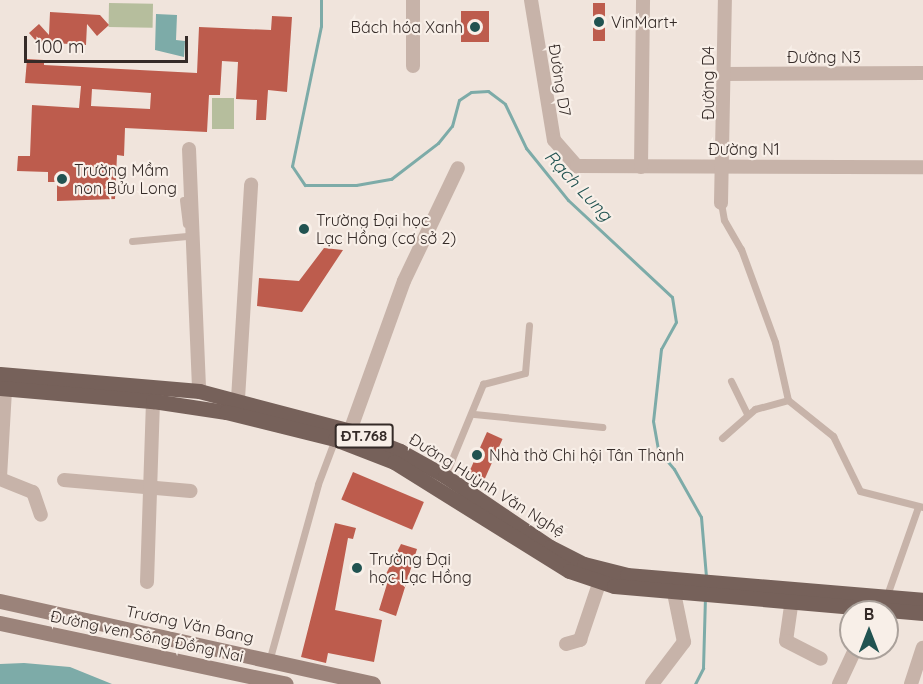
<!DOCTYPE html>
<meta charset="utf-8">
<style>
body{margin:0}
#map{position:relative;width:923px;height:684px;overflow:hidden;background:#f0e4dc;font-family:Quicksand,sans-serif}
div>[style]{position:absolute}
.green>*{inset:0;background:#b6be9d;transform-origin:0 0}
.water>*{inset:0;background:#7daba8}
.stream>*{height:3px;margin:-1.5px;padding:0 1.5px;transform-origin:1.5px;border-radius:1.5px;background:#7daba8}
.building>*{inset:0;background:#bd5c4d;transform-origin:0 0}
.lane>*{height:7px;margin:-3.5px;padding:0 3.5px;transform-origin:3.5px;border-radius:3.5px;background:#c7b3a9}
.street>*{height:14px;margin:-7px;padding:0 7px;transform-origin:7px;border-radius:7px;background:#c7b3a9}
.secondary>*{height:15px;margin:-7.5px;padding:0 7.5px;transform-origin:7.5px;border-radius:7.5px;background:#9b837a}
.primary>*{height:15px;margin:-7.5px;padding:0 7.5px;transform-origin:7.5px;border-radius:7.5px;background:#76615a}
.dots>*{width:16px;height:16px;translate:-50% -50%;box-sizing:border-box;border:3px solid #f8efe8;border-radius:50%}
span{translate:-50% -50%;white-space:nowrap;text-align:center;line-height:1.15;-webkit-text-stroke:4.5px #f8efe8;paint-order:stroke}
.shield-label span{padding:2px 4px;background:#f8efe8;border:2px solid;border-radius:4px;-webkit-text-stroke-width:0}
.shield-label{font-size:15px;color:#352b28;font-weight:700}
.poi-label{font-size:16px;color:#352b28}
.left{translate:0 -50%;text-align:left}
.right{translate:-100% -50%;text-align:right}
.street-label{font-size:16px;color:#352b28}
.water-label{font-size:18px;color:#215351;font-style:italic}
.north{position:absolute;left:839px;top:600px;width:60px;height:60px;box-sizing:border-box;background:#f8efe8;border:2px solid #aaa19b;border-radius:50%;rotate:0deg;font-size:16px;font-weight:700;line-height:24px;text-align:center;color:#352b28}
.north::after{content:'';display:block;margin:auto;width:21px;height:27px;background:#215351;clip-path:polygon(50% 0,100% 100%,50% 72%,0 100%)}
.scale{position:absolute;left:24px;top:36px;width:164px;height:27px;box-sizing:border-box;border:3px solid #352b28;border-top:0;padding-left:8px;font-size:18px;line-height:21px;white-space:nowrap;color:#352b28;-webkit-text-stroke:4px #f8efe8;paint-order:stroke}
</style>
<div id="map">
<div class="green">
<i style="left:109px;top:3px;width:44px;height:24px;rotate:1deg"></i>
<i style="left:212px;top:98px;width:22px;height:31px"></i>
</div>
<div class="water">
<i style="clip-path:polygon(156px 14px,177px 15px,176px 40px,185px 41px,184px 57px,155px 50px)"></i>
<i style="clip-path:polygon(24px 663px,70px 667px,112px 684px,0 684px,0 664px)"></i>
</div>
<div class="stream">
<i style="left:321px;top:0;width:26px;rotate:90deg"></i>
<i style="left:321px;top:26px;width:143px;rotate:101.7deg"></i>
<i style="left:292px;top:166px;width:23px;rotate:56deg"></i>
<i style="left:305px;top:185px;width:51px"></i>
<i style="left:356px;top:185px;width:36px;rotate:-10deg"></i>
<i style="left:391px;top:179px;width:59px;rotate:-37.5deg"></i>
<i style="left:438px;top:143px;width:22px;rotate:-51deg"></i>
<i style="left:452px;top:126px;width:27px;rotate:-75deg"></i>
<i style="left:459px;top:100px;width:14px;rotate:-34deg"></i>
<i style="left:471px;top:92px;width:17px;rotate:-3deg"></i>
<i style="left:488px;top:91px;width:21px;rotate:37deg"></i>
<i style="left:505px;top:104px;width:49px;rotate:64.5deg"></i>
<i style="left:526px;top:148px;width:67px;rotate:51.1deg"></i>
<i style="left:568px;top:200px;width:142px;rotate:43deg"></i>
<i style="left:672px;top:297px;width:25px;rotate:81deg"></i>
<i style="left:676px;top:322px;width:31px;rotate:119deg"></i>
<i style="left:661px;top:349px;width:72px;rotate:96.3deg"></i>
<i style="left:653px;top:421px;width:29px;rotate:80deg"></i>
<i style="left:658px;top:450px;width:25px;rotate:50deg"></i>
<i style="left:674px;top:469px;width:55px;rotate:60.6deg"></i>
<i style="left:701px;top:517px;width:59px;rotate:85.2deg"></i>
<i style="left:695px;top:684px;width:18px;rotate:-63deg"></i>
<i style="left:703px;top:668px;width:70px;rotate:-88.4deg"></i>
</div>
<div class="building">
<i style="left:593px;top:3px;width:12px;height:38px"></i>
<i style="left:461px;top:11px;width:28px;height:31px"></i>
<i style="clip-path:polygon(50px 12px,100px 15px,109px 25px,97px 36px,87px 24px,86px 45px,37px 42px,29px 33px,39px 24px,49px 35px)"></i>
<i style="clip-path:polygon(evenodd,272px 16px,292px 17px,287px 92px,268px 90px,266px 120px,256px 120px,257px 100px,236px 99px,238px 62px,222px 61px,220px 95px,209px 95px,207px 132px,125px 128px,124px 156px,117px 155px,115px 199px,57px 201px,57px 182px,48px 182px,48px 172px,17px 171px,18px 156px,30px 156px,32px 105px,79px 108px,81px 86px,25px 83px,27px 59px,44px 60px,44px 65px,197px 73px,199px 27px,271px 30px,272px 16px,92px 89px,151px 93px,150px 109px,91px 106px,92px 89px)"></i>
<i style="clip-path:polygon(324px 248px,343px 250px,302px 312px,257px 306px,259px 278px,299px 281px)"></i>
<i style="left:487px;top:432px;width:17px;height:49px;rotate:24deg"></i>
<i style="left:353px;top:472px;width:77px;height:30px;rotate:23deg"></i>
<i style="clip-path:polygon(335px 523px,356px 528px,353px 539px,348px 538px,335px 610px,382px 620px,374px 662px,328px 653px,326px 663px,301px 657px)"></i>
<i style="clip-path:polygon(401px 544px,417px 549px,396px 616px,379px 610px,387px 584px,382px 582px)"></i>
</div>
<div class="lane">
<i style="left:183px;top:200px;width:24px;rotate:83deg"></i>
<i style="left:721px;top:203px;width:17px;rotate:80deg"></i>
<i style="left:724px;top:220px;width:34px;rotate:60deg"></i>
<i style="left:741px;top:249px;width:99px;rotate:69.9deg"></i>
<i style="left:775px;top:342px;width:59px;rotate:77.4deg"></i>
<i style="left:788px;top:400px;width:58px;rotate:38.7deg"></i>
<i style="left:833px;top:436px;width:61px;rotate:63.9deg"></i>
<i style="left:860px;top:491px;width:65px;rotate:14.3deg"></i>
<i style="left:132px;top:241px;width:55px;rotate:-5.2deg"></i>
<i style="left:731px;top:381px;width:37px;rotate:64deg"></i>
<i style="left:474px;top:414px;width:129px;rotate:5.8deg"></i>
<i style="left:722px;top:438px;width:44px;rotate:-41.3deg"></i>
<i style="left:755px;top:409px;width:34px;rotate:-15deg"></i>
<i style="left:445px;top:476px;width:100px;rotate:-67.6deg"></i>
<i style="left:483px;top:384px;width:43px;rotate:-14.7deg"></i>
<i style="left:525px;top:373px;width:48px;rotate:-85.2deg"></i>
<i style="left:887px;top:595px;width:93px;rotate:-70.6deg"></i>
<i style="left:271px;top:654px;width:176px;rotate:-74.5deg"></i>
<i style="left:318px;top:484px;width:48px;rotate:-69.3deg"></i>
</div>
<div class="street">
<i style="left:531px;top:0;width:142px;rotate:80.7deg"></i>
<i style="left:554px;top:140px;width:35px;rotate:49deg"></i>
<i style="left:577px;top:166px;width:346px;rotate:0.2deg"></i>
<i style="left:413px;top:66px;width:66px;rotate:-90deg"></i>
<i style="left:725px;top:74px;width:198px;rotate:-0.3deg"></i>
<i style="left:189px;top:149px;width:242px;rotate:87.6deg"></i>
<i style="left:641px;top:167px;width:167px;rotate:-89.3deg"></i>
<i style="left:721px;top:203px;width:203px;rotate:-88.9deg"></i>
<i style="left:238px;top:399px;width:215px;rotate:-86.5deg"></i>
<i style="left:350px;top:431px;width:159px;rotate:-70.2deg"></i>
<i style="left:404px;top:281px;width:125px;rotate:-64.5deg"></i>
<i style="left:0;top:477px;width:88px;rotate:-86.7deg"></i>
<i style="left:0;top:479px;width:35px;rotate:22deg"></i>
<i style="left:33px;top:492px;width:24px;rotate:71deg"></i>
<i style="left:64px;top:480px;width:127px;rotate:5deg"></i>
<i style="left:147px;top:582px;width:181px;rotate:-88.1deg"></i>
<i style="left:792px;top:599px;width:42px;rotate:98.1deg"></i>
<i style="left:786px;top:641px;width:39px;rotate:27deg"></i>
<i style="left:566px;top:644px;width:15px;rotate:-16deg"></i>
<i style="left:580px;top:640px;width:62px;rotate:-71.3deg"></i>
<i style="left:652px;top:684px;width:53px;rotate:-52.7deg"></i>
<i style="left:684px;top:642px;width:50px;rotate:-101.5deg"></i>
<i style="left:839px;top:684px;width:40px;rotate:-65deg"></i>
<i style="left:911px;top:684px;width:38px;rotate:-72deg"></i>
</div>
<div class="secondary">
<i style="left:0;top:601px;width:382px;rotate:12.5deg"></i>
<i style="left:0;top:623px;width:292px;rotate:12deg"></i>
</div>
<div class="primary">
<i style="left:0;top:374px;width:200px;rotate:4.9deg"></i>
<i style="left:199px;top:391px;width:156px;rotate:14.8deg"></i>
<i style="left:350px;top:431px;width:54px;rotate:21.8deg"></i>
<i style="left:400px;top:451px;width:51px;rotate:29.1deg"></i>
<i style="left:445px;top:476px;width:127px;rotate:34.1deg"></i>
<i style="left:550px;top:547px;width:38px;rotate:27deg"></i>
<i style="left:584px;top:564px;width:44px;rotate:14.3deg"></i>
<i style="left:627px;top:575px;width:297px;rotate:4.8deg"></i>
<i style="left:0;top:388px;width:154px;rotate:4.9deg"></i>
<i style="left:153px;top:401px;width:74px;rotate:8.6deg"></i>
<i style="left:226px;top:412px;width:112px;rotate:13.9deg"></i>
<i style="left:335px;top:439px;width:63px;rotate:21.3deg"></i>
<i style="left:394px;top:462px;width:206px;rotate:31.9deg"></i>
<i style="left:569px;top:571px;width:47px;rotate:18.4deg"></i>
<i style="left:614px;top:586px;width:310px;rotate:5deg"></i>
</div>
<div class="dots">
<i style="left:599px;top:22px;background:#215351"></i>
<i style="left:475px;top:27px;background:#215351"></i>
<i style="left:62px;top:179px;background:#215351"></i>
<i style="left:304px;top:229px;background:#215351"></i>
<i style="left:477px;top:455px;background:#215351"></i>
<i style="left:357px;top:568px;background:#215351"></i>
</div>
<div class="shield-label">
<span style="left:364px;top:436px">ĐT.768</span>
</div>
<div class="poi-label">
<span class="left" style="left:611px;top:22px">VinMart+</span>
<span class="right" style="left:463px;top:27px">Bách hóa Xanh</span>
<span class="left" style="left:74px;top:179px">Trường Mầm<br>non Bửu Long</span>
<span class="left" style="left:316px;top:229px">Trường Đại học<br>Lạc Hồng (cơ sở 2)</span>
<span class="left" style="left:489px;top:455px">Nhà thờ Chi hội Tân Thành</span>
<span class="left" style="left:369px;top:568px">Trường Đại<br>học Lạc Hồng</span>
</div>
<div class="street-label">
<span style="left:824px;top:57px">Đường N3</span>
<span style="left:560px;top:80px;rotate:81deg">Đường D7</span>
<span style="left:708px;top:83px;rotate:-90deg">Đường D4</span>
<span style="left:744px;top:149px">Đường N1</span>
<span style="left:487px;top:485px;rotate:32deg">Đường Huỳnh Văn Nghệ</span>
<span style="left:190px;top:624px;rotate:12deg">Trương Văn Bang</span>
<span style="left:147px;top:636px;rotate:12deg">Đường ven Sông Đồng Nai</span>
</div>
<div class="water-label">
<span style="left:578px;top:186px;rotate:47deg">Rạch Lung</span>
</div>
<div class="north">B</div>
<div class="scale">100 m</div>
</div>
